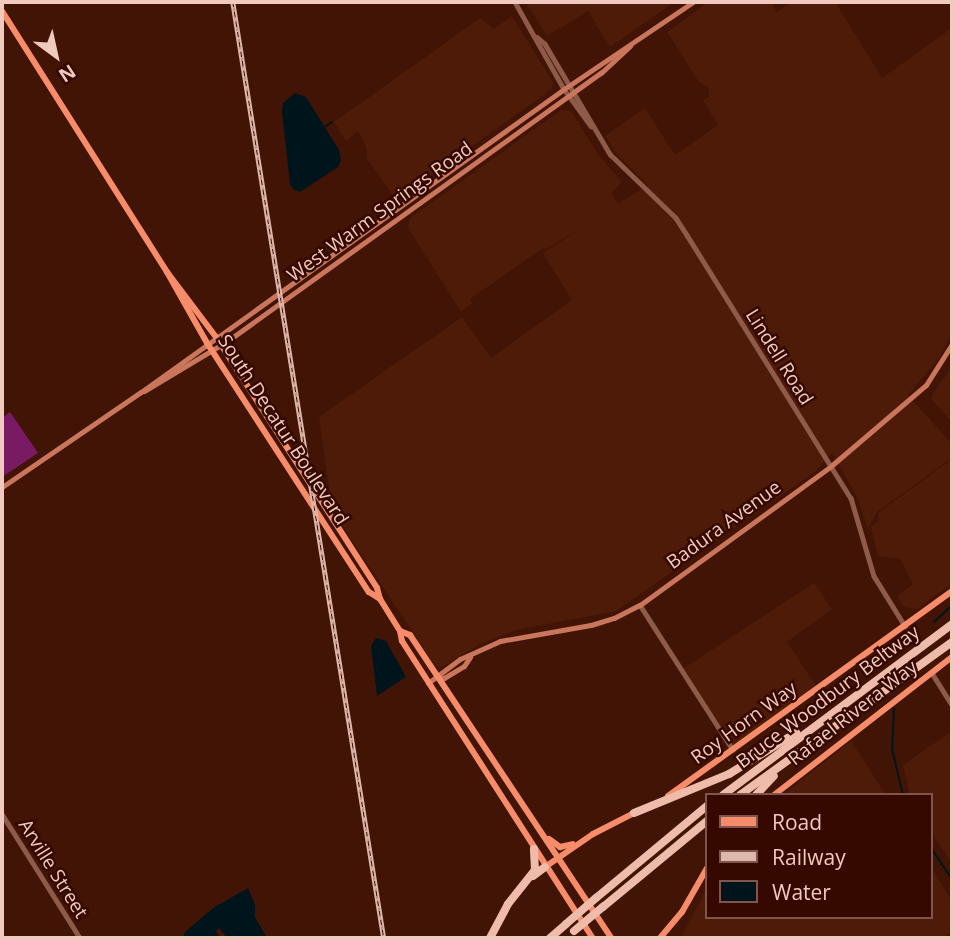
<!DOCTYPE html>
<style>
body{margin:0}
#map{position:relative;width:954px;height:940px;overflow:hidden;background:#421405;font-family:"Open Sans",sans-serif}
div>[style]{position:absolute}
.built>*{inset:0;background:#4f1b09}
.green>*{inset:0;background:#781b64}
.water>*{inset:0;background:#00151b}
.stream>*{height:2px;margin:-1px;padding:0 1px;transform-origin:1px;border-radius:1px;background:#00151b}
.tertiary>*{height:4.5px;margin:-2.25px;padding:0 2.25px;transform-origin:2.25px;border-radius:2.25px;background:#8e5a49}
.secondary>*{height:5px;margin:-2.5px;padding:0 2.5px;transform-origin:2.5px;border-radius:2.5px;background:#c9765c}
.primary>*{height:6px;margin:-3px;padding:0 3px;transform-origin:3px;border-radius:3px;background:#f78c6a}
.motorway>*{height:8px;margin:-4px;padding:0 4px;transform-origin:4px;border-radius:4px;background:#efbbaa}
.rail>*{height:4.5px;margin-top:-2.25px;transform-origin:0;background:repeating-linear-gradient(90deg,#360900 0 5px,#deb7ab 0 10px);box-sizing:border-box;border-block:2px solid #deb7ab}
.motorway-bridge>*{height:8px;margin:-4px;padding:0 4px;transform-origin:4px;border-radius:4px;background:#efbbaa}
span{translate:-50% -50%;white-space:nowrap;text-align:center;line-height:1.15;-webkit-text-stroke:5px #360900;paint-order:stroke}
.street-label{font-size:19px;color:#f0cabe}
.frame{position:absolute;inset:0;border:4px solid #f0cabe;pointer-events:none}
.legend{position:absolute;left:705px;top:793px;width:228px;height:126px;box-sizing:border-box;background:#360900;border:2px solid #80564c;margin:0;padding:9px 12px;list-style:none;font-size:21px;color:#f0cabe}
.legend li{display:flex;align-items:center;gap:14px;height:35px}
.legend b{width:35px;border:2px solid #80564c}
.north{position:absolute;left:21px;top:21px;width:70px;height:70px;-webkit-text-stroke:5px #360900;paint-order:stroke;rotate:147deg;font-size:19px;font-weight:700;line-height:28px;text-align:center;color:#f0cabe}
.north::after{content:'';display:block;margin:auto;width:24px;height:32px;background:#f0cabe;clip-path:polygon(50% 0,100% 100%,50% 72%,0 100%)}
</style>
<div id="map">
<div class="built">
<i style="clip-path:polygon(525px 2px,674px 2px,610px 47px,588px 11px,547px 36px)"></i>
<i style="clip-path:polygon(709px 2px,770px 2px,777px 12px,792px 2px,835px 2px,882px 78px,952px 28px,952px 332px,940px 357px,908px 395px,952px 444px,952px 458px,877px 512px,868px 528px,857px 497px,832px 453px,816px 471px,616px 611px,516px 630px,482px 643px,440px 668px,435px 666px,332px 510px,319px 417px,462px 317px,491px 358px,572px 300px,543px 253px,581px 228px,546px 249px,544px 247px,470px 299px,472px 303px,461px 312px,409px 229px,409px 219px,561px 110px,571px 111px,600px 157px,622px 182px,611px 193px,618px 204px,648px 185px,616px 153px,605px 136px,645px 108px,675px 155px,718px 125px,703px 100px,709px 97px,709px 87px,699px 82px,667px 32px)"></i>
<i style="clip-path:polygon(512px 16px,553px 82px,552px 89px,413px 188px,394px 197px,367px 159px,366px 147px,358px 131px,346px 141px,334px 122px,480px 18px,494px 29px)"></i>
<i style="clip-path:polygon(952px 367px,952px 422px,932px 400px,933px 393px)"></i>
<i style="clip-path:polygon(952px 459px,952px 583px,917px 609px,904px 607px,897px 596px,913px 584px,900px 559px,878px 556px,871px 527px,879px 521px,878px 513px)"></i>
<i style="clip-path:polygon(814px 583px,832px 609px,787px 642px,818px 689px,733px 750px,684px 668px)"></i>
<i style="clip-path:polygon(952px 731px,952px 863px,931px 832px,931px 795px,910px 795px,903px 765px)"></i>
<i style="clip-path:polygon(851px 741px,886px 795px,783px 795px)"></i>
<i style="clip-path:polygon(931px 867px,952px 901px,952px 932px,943px 938px,681px 938px,707px 888px,707px 917px,931px 917px)"></i>
</div>
<div class="green">
<i style="clip-path:polygon(10px 412px,38px 453px,2px 477px,2px 418px)"></i>
</div>
<div class="water">
<i style="clip-path:polygon(295px 93px,306px 97px,339px 150px,341px 160px,338px 167px,300px 192px,294px 190px,290px 184px,282px 112px,283px 103px)"></i>
<i style="clip-path:polygon(376px 638px,386px 641px,406px 677px,377px 696px,371px 646px)"></i>
<i style="clip-path:polygon(248px 888px,255px 905px,255px 917px,267px 938px,227px 938px,219px 928px,216px 931px,220px 938px,183px 938px,185px 932px,213px 908px)"></i>
</div>
<div class="stream">
<i style="left:324px;top:127px;width:9px;rotate:-32deg"></i>
<i style="left:934px;top:622px;width:25px;rotate:-43deg"></i>
<i style="left:894px;top:709px;width:40px;rotate:92.9deg"></i>
<i style="left:892px;top:749px;width:47px;rotate:76.6deg"></i>
<i style="left:931px;top:848px;width:37px;rotate:56deg"></i>
</div>
<div class="tertiary">
<i style="left:515px;top:2px;width:100px;rotate:60.6deg"></i>
<i style="left:564px;top:89px;width:46px;rotate:53.9deg"></i>
<i style="left:537px;top:37px;width:11px;rotate:41deg"></i>
<i style="left:545px;top:44px;width:128px;rotate:59.4deg"></i>
<i style="left:610px;top:154px;width:92px;rotate:44.1deg"></i>
<i style="left:676px;top:218px;width:20px;rotate:57deg"></i>
<i style="left:687px;top:235px;width:310px;rotate:58.1deg"></i>
<i style="left:851px;top:498px;width:81px;rotate:73.6deg"></i>
<i style="left:874px;top:576px;width:59px;rotate:58.2deg"></i>
<i style="left:640px;top:605px;width:172px;rotate:57.3deg"></i>
<i style="left:932px;top:673px;width:38px;rotate:58deg"></i>
<i style="left:2px;top:814px;width:146px;rotate:57.8deg"></i>
</div>
<div class="secondary">
<i style="left:144px;top:391px;width:96px;rotate:-30.9deg"></i>
<i style="left:226px;top:342px;width:462px;rotate:-35.7deg"></i>
<i style="left:601px;top:73px;width:40px;rotate:-43deg"></i>
<i style="left:2px;top:487px;width:168px;rotate:-34.4deg"></i>
<i style="left:141px;top:392px;width:520px;rotate:-35.61deg"></i>
<i style="left:564px;top:89px;width:156px;rotate:-34deg"></i>
<i style="left:436px;top:677px;width:8px;rotate:7deg"></i>
<i style="left:444px;top:678px;width:23px;rotate:-31deg"></i>
<i style="left:464px;top:666px;width:11px;rotate:-56deg"></i>
<i style="left:428px;top:683px;width:40px;rotate:-37deg"></i>
<i style="left:460px;top:659px;width:44px;rotate:-24.2deg"></i>
<i style="left:500px;top:641px;width:92px;rotate:-10deg"></i>
<i style="left:591px;top:625px;width:24px;rotate:-17deg"></i>
<i style="left:614px;top:618px;width:29px;rotate:-27deg"></i>
<i style="left:640px;top:605px;width:236px;rotate:-36deg"></i>
<i style="left:831px;top:466px;width:125px;rotate:-40.5deg"></i>
<i style="left:926px;top:385px;width:49px;rotate:-57.6deg"></i>
</div>
<div class="primary">
<i style="left:2px;top:11px;width:309px;rotate:57.7deg"></i>
<i style="left:167px;top:272px;width:81px;rotate:60.6deg"></i>
<i style="left:207px;top:343px;width:297px;rotate:57deg"></i>
<i style="left:369px;top:592px;width:13px;rotate:32deg"></i>
<i style="left:167px;top:272px;width:81px;rotate:53deg"></i>
<i style="left:216px;top:337px;width:298px;rotate:57.3deg"></i>
<i style="left:377px;top:588px;width:11px;rotate:75deg"></i>
<i style="left:380px;top:599px;width:38px;rotate:58deg"></i>
<i style="left:400px;top:631px;width:10px;rotate:79deg"></i>
<i style="left:402px;top:641px;width:353px;rotate:57.3deg"></i>
<i style="left:400px;top:631px;width:11px;rotate:22deg"></i>
<i style="left:410px;top:635px;width:364px;rotate:56.4deg"></i>
<i style="left:774px;top:795px;width:225px;rotate:-37.8deg"></i>
<i style="left:668px;top:796px;width:350px;rotate:-35.8deg"></i>
<i style="left:549px;top:839px;width:14px;rotate:36deg"></i>
<i style="left:560px;top:847px;width:13px;rotate:-13deg"></i>
<i style="left:545px;top:867px;width:58px;rotate:-34.5deg"></i>
<i style="left:593px;top:834px;width:48px;rotate:-27.1deg"></i>
<i style="left:660px;top:938px;width:34px;rotate:-50deg"></i>
<i style="left:682px;top:912px;width:51px;rotate:-60.4deg"></i>
</div>
<div class="motorway">
<i style="left:723px;top:795px;width:286px;rotate:-36.7deg"></i>
<i style="left:740px;top:795px;width:261px;rotate:-35.8deg"></i>
<i style="left:756px;top:795px;width:26px;rotate:-47deg"></i>
<i style="left:634px;top:813px;width:103px;rotate:-22.3deg"></i>
<i style="left:729px;top:774px;width:79px;rotate:-31.5deg"></i>
<i style="left:533px;top:876px;width:15px;rotate:-37deg"></i>
<i style="left:596px;top:898px;width:144px;rotate:-39.7deg"></i>
<i style="left:603px;top:907px;width:135px;rotate:-39.6deg"></i>
<i style="left:490px;top:938px;width:38px;rotate:-62deg"></i>
<i style="left:508px;top:904px;width:43px;rotate:-51.5deg"></i>
<i style="left:535px;top:870px;width:21px;rotate:-93deg"></i>
<i style="left:550px;top:938px;width:21px;rotate:-41deg"></i>
</div>
<div class="rail">
<i style="left:233px;top:2px;width:948px;rotate:80.84deg"></i>
</div>
<div class="motorway-bridge">
<i style="left:566px;top:924px;width:40px;rotate:-41deg"></i>
<i style="left:574px;top:931px;width:38px;rotate:-40deg"></i>
</div>
<div class="street-label">
<span style="left:380px;top:212px;rotate:-36deg">West Warm Springs Road</span>
<span style="left:779px;top:357px;rotate:58deg">Lindell Road</span>
<span style="left:283px;top:430px;rotate:57deg">South Decatur Boulevard</span>
<span style="left:724px;top:525px;rotate:-36deg">Badura Avenue</span>
<span style="left:828px;top:697px;rotate:-37deg">Bruce Woodbury Beltway</span>
<span style="left:853px;top:713px;rotate:-38deg">Rafael Rivera Way</span>
<span style="left:744px;top:723px;rotate:-36deg">Roy Horn Way</span>
<span style="left:53px;top:869px;rotate:58deg">Arville Street</span>
</div>
<div class="frame"></div>
<ul class="legend">
<li><b style="height:9px;background:#f78c6a"></b>Road</li>
<li><b style="height:9px;background:#deb7ab"></b>Railway</li>
<li><b style="height:19px;background:#00151b"></b>Water</li>
</ul>
<div class="north">N</div>
</div>
